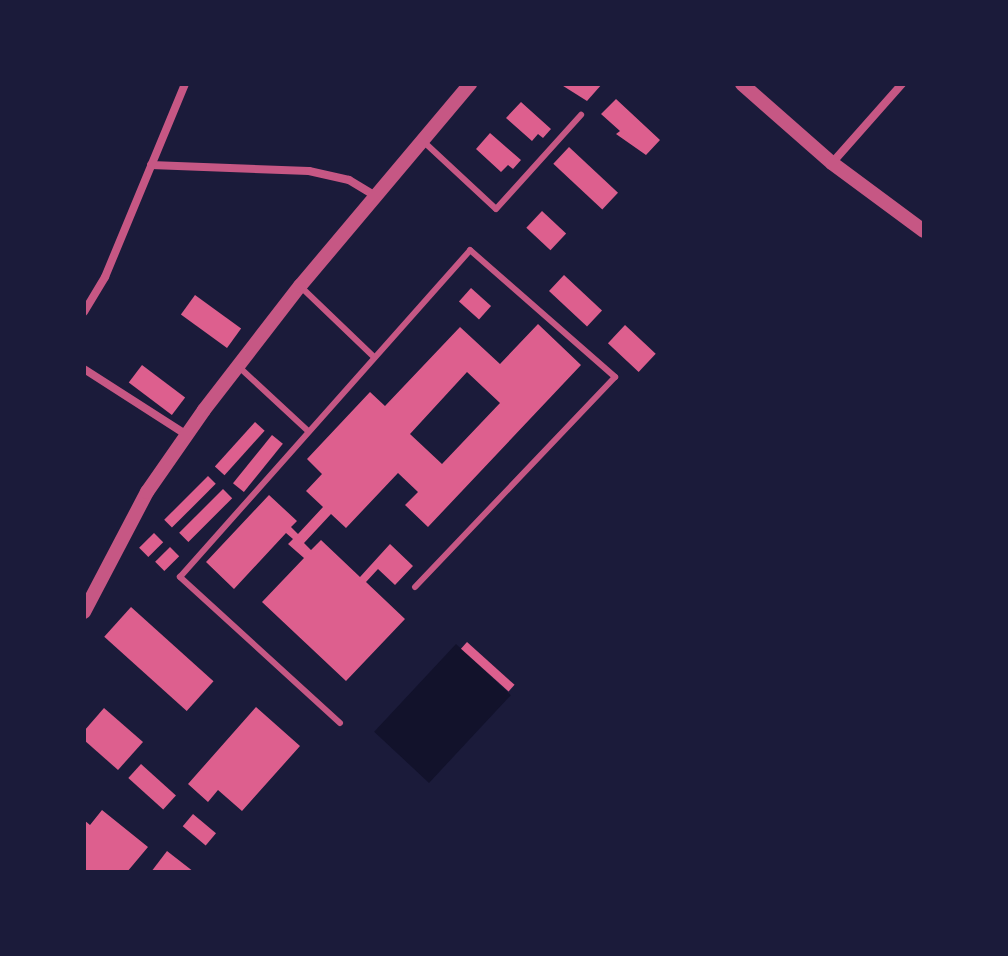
<!DOCTYPE html>
<style>
body{margin:0}
#map{position:relative;width:1008px;height:956px;overflow:hidden;background:#1b1b3a;font-family:Jost,sans-serif}
div>[style]{position:absolute}
.water>*{inset:0;background:#12122b;transform-origin:0 0}
.building>*{inset:0;background:#dd5f8e;transform-origin:0 0}
.service>*{height:6px;margin:-3px;padding:0 3px;transform-origin:3px;border-radius:3px;background:#c65784}
.minor>*{height:8px;margin:-4px;padding:0 4px;transform-origin:4px;border-radius:4px;background:#c65784}
.tertiary>*{height:14px;margin:-7px;padding:0 7px;transform-origin:7px;border-radius:7px;background:#c65784}
span{translate:-50% -50%;white-space:nowrap;text-align:center;line-height:1.15;-webkit-text-stroke:6px #1b1b3a;paint-order:stroke}
.frame{position:absolute;inset:0;border:86px solid #1b1b3a;pointer-events:none}
</style>
<div id="map">
<div class="water">
<i style="left:456px;top:644px;width:75px;height:120px;rotate:43deg"></i>
</div>
<div class="building">
<i style="clip-path:polygon(560px 84px,602px 84px,587px 101px)"></i>
<i style="clip-path:polygon(616px 99px,660px 140px,646px 155px,616px 134px,620px 131px,601px 114px)"></i>
<i style="clip-path:polygon(521px 102px,551px 129px,543px 138px,538px 134px,532px 141px,506px 118px)"></i>
<i style="clip-path:polygon(490px 133px,521px 160px,513px 169px,508px 165px,501px 172px,476px 149px)"></i>
<i style="left:569px;top:147px;width:67px;height:23px;rotate:43deg"></i>
<i style="left:542px;top:211px;width:33px;height:23px;rotate:43deg"></i>
<i style="left:564px;top:275px;width:52px;height:22px;rotate:43deg"></i>
<i style="left:471px;top:288px;width:27px;height:18px;rotate:42deg"></i>
<i style="left:195px;top:295px;width:57px;height:24px;rotate:36deg"></i>
<i style="clip-path:polygon(evenodd,538px 324px,581px 365px,428px 527px,405px 505px,418px 492px,398px 473px,346px 528px,331px 514px,304px 543px,311px 550px,321px 540px,360px 577px,390px 544px,413px 566px,395px 585px,378px 569px,366px 582px,405px 619px,346px 681px,262px 602px,304px 558px,288px 544px,293px 539px,286px 533px,234px 589px,206px 562px,269px 495px,297px 521px,291px 527px,298px 534px,323px 507px,306px 491px,322px 474px,307px 459px,370px 392px,385px 406px,460px 327px,500px 364px,538px 324px,467px 372px,500px 403px,442px 464px,410px 434px,467px 372px)"></i>
<i style="left:625px;top:325px;width:42px;height:25px;rotate:43deg"></i>
<i style="left:142px;top:365px;width:54px;height:22px;rotate:37deg"></i>
<i style="left:255px;top:422px;width:13px;height:60px;rotate:42deg"></i>
<i style="left:272px;top:435px;width:14px;height:62px;rotate:39deg"></i>
<i style="left:208px;top:476px;width:11px;height:62px;rotate:45deg"></i>
<i style="left:223px;top:489px;width:13px;height:62px;rotate:45deg"></i>
<i style="left:154px;top:533px;width:13px;height:21px;rotate:45deg"></i>
<i style="left:170px;top:547px;width:13px;height:21px;rotate:45deg"></i>
<i style="left:131px;top:607px;width:111px;height:40px;rotate:42deg"></i>
<i style="left:467px;top:642px;width:64px;height:9px;rotate:42deg"></i>
<i style="clip-path:polygon(256px 707px,300px 746px,242px 811px,218px 790px,208px 802px,188px 784px)"></i>
<i style="clip-path:polygon(104px 708px,143px 742px,118px 770px,84px 740px,84px 731px)"></i>
<i style="left:141px;top:764px;width:47px;height:19px;rotate:42deg"></i>
<i style="clip-path:polygon(102px 810px,148px 847px,127px 872px,84px 872px,84px 820px,90px 825px)"></i>
<i style="left:193px;top:814px;width:30px;height:16px;rotate:40deg"></i>
<i style="clip-path:polygon(167px 851px,194px 872px,151px 872px)"></i>
</div>
<div class="service">
<i style="left:424px;top:142px;width:98px;rotate:42.9deg"></i>
<i style="left:496px;top:209px;width:127px;rotate:-47.9deg"></i>
<i style="left:301px;top:287px;width:100px;rotate:43.8deg"></i>
<i style="left:239px;top:367px;width:93px;rotate:42.8deg"></i>
<i style="left:340px;top:723px;width:217px;rotate:-137.6deg"></i>
<i style="left:180px;top:577px;width:437px;rotate:-48.4deg"></i>
<i style="left:470px;top:250px;width:193px;rotate:41.2deg"></i>
<i style="left:615px;top:377px;width:290px;rotate:133.6deg"></i>
</div>
<div class="minor">
<i style="left:832px;top:163px;width:106px;rotate:-48.5deg"></i>
<i style="left:151px;top:165px;width:158px;rotate:2.2deg"></i>
<i style="left:309px;top:171px;width:41px;rotate:12.7deg"></i>
<i style="left:349px;top:180px;width:31px;rotate:31deg"></i>
<i style="left:84px;top:312px;width:41px;rotate:-59deg"></i>
<i style="left:105px;top:277px;width:209px;rotate:-67.5deg"></i>
<i style="left:84px;top:369px;width:122px;rotate:32.7deg"></i>
</div>
<div class="tertiary">
<i style="left:742px;top:84px;width:120px;rotate:41.3deg"></i>
<i style="left:832px;top:163px;width:114px;rotate:36.5deg"></i>
<i style="left:84px;top:612px;width:136px;rotate:-62.3deg"></i>
<i style="left:147px;top:492px;width:100px;rotate:-55.2deg"></i>
<i style="left:204px;top:410px;width:157px;rotate:-52.3deg"></i>
<i style="left:300px;top:286px;width:264px;rotate:-49.9deg"></i>
</div>
<div class="frame"></div>
</div>
